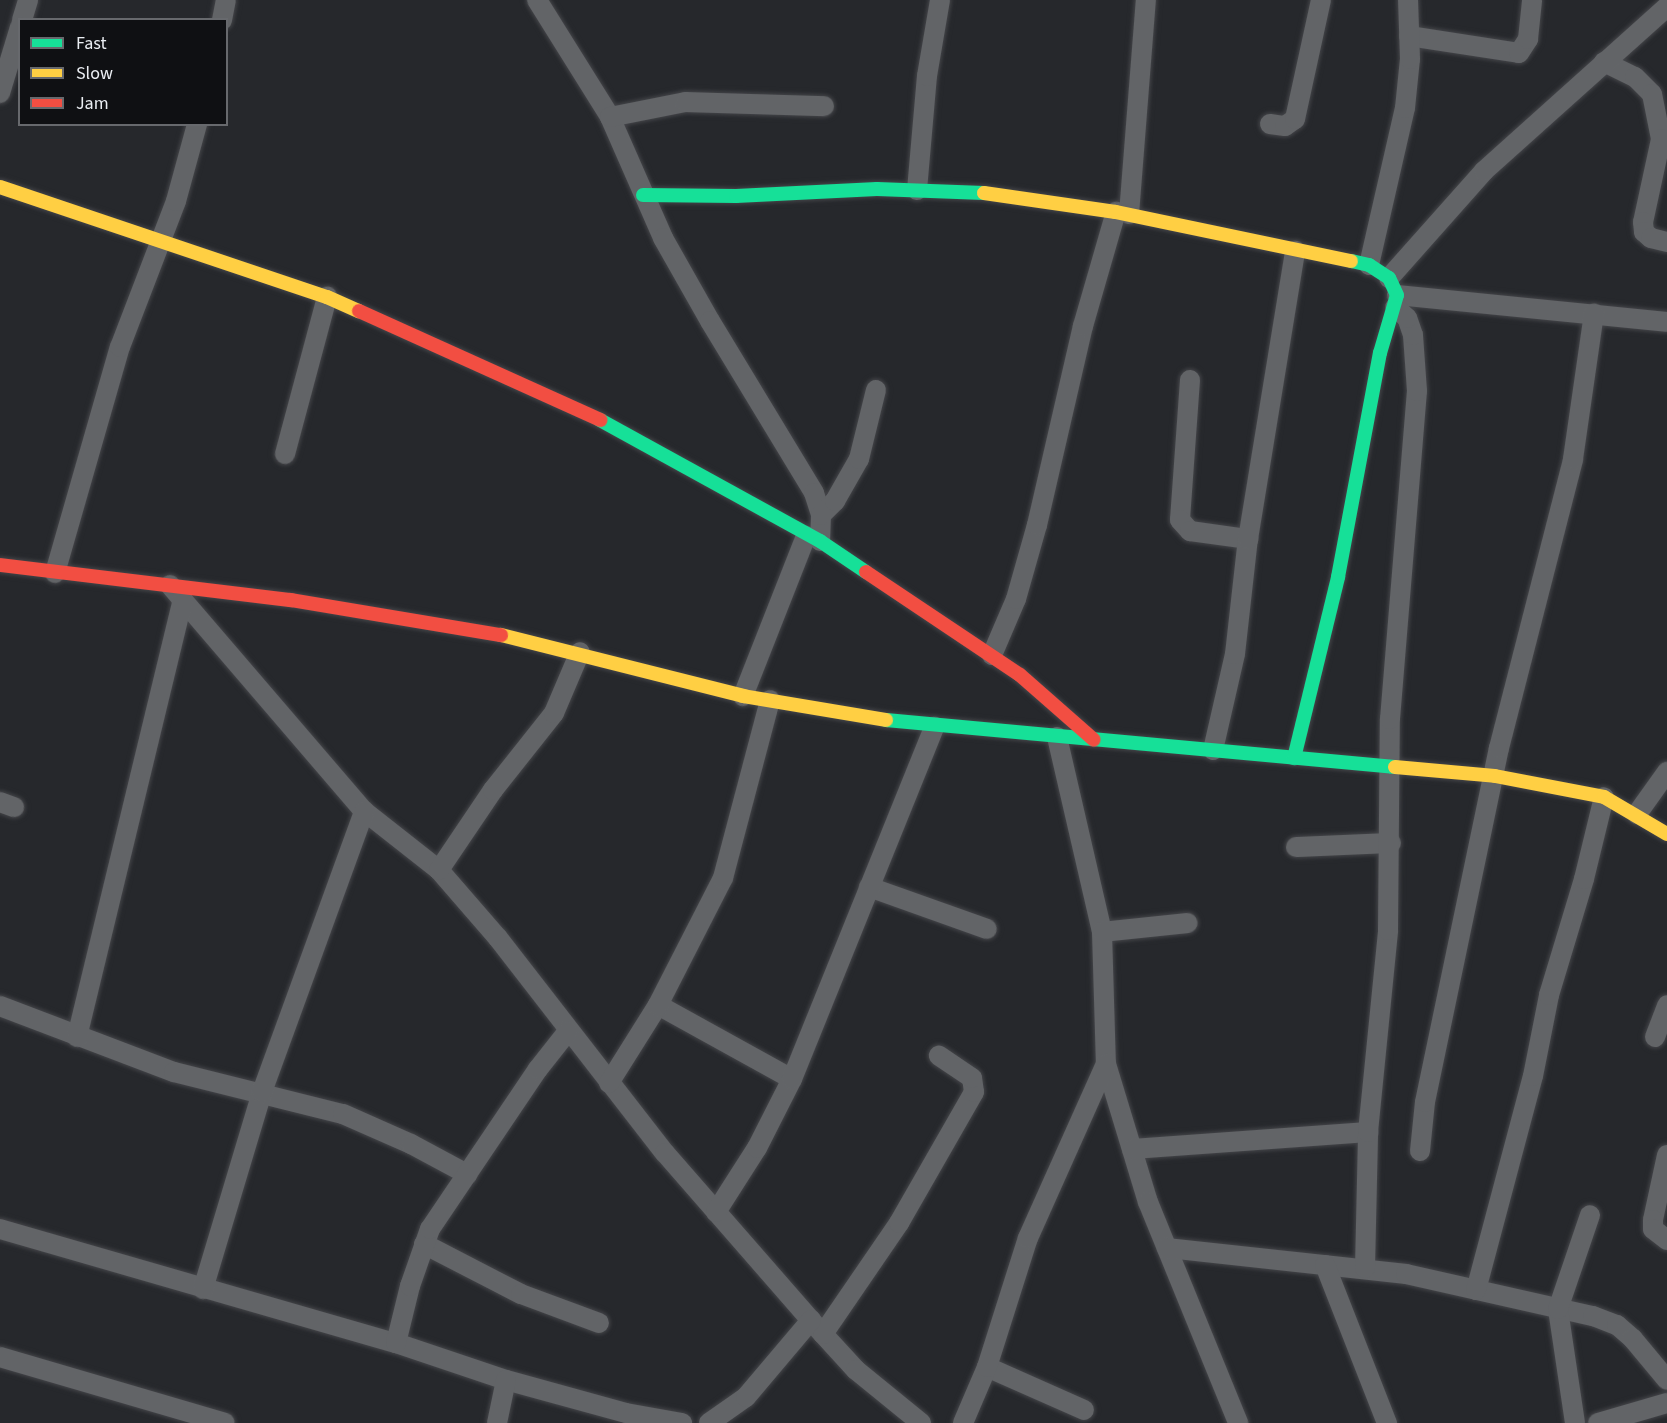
<!DOCTYPE html>
<style>
body{margin:0}
#map{position:relative;width:1667px;height:1423px;overflow:hidden;background:#26282c;font-family:"Source Sans 3",sans-serif}
div>[style]{position:absolute}
.roads{filter:drop-shadow(0 0 2px #444549) drop-shadow(0 0 2px #444549)}
.street>*{height:20px;margin:-10px;padding:0 10px;transform-origin:10px;border-radius:10px;background:#626467}
.fast>*{height:14px;margin:-7px;padding:0 7px;transform-origin:7px;border-radius:7px;background:#16e098}
.slow>*{height:14px;margin:-7px;padding:0 7px;transform-origin:7px;border-radius:7px;background:#ffcf43}
.jam>*{height:14px;margin:-7px;padding:0 7px;transform-origin:7px;border-radius:7px;background:#f24e42}
span{translate:-50% -50%;white-space:nowrap;text-align:center;line-height:1.15;-webkit-text-stroke:4.5px #0f1013;paint-order:stroke}
.legend{position:absolute;left:18px;top:18px;width:210px;height:108px;box-sizing:border-box;background:#0f1013;border:2px solid #67696d;margin:0;padding:8px 10px;list-style:none;font-size:18px;color:#ebeef3}
.legend li{display:flex;align-items:center;gap:12px;height:30px}
.legend b{width:30px;border:2px solid #67696d}
</style>
<div id="map">
<div class="roads">
<div class="street">
<i style="left:537px;top:0;width:138px;rotate:58deg"></i>
<i style="left:610px;top:117px;width:132px;rotate:66.3deg"></i>
<i style="left:663px;top:238px;width:95px;rotate:60.5deg"></i>
<i style="left:710px;top:321px;width:201px;rotate:58.8deg"></i>
<i style="left:814px;top:493px;width:23px;rotate:72deg"></i>
<i style="left:821px;top:515px;width:26px;rotate:92deg"></i>
<i style="left:22px;top:20px;width:21px;rotate:-73deg"></i>
<i style="left:222px;top:20px;width:20px;rotate:-79deg"></i>
<i style="left:1409px;top:36px;width:111px;rotate:8.8deg"></i>
<i style="left:1519px;top:53px;width:17px;rotate:-57deg"></i>
<i style="left:1528px;top:39px;width:39px;rotate:-84deg"></i>
<i style="left:1604px;top:62px;width:34px;rotate:26deg"></i>
<i style="left:1635px;top:77px;width:24px;rotate:45deg"></i>
<i style="left:1652px;top:94px;width:46px;rotate:78.7deg"></i>
<i style="left:1661px;top:139px;width:85px;rotate:102.2deg"></i>
<i style="left:1643px;top:222px;width:10px;rotate:84deg"></i>
<i style="left:1644px;top:232px;width:9px;rotate:41deg"></i>
<i style="left:1651px;top:238px;width:16px;rotate:14deg"></i>
<i style="left:0;top:93px;width:69px;rotate:-73.1deg"></i>
<i style="left:610px;top:117px;width:77px;rotate:-11.2deg"></i>
<i style="left:686px;top:102px;width:138px;rotate:1.7deg"></i>
<i style="left:1270px;top:124px;width:15px;rotate:8deg"></i>
<i style="left:1285px;top:126px;width:12px;rotate:-35deg"></i>
<i style="left:1295px;top:119px;width:122px;rotate:-77.7deg"></i>
<i style="left:917px;top:190px;width:114px;rotate:-85deg"></i>
<i style="left:927px;top:76px;width:77px;rotate:-80.3deg"></i>
<i style="left:1129px;top:214px;width:215px;rotate:-85.5deg"></i>
<i style="left:1369px;top:265px;width:161px;rotate:-77.1deg"></i>
<i style="left:1405px;top:108px;width:49px;rotate:-84.2deg"></i>
<i style="left:1410px;top:59px;width:59px;rotate:-91.9deg"></i>
<i style="left:1389px;top:278px;width:143px;rotate:-48.4deg"></i>
<i style="left:1484px;top:171px;width:246px;rotate:-41.9deg"></i>
<i style="left:1397px;top:295px;width:271px;rotate:5.7deg"></i>
<i style="left:1190px;top:380px;width:140px;rotate:94.1deg"></i>
<i style="left:1180px;top:520px;width:15px;rotate:48deg"></i>
<i style="left:1190px;top:531px;width:59px;rotate:7.9deg"></i>
<i style="left:285px;top:454px;width:163px;rotate:-75deg"></i>
<i style="left:821px;top:515px;width:20px;rotate:-45deg"></i>
<i style="left:835px;top:501px;width:48px;rotate:-60.3deg"></i>
<i style="left:859px;top:459px;width:71px;rotate:-76.2deg"></i>
<i style="left:55px;top:573px;width:235px;rotate:-74deg"></i>
<i style="left:120px;top:347px;width:156px;rotate:-69deg"></i>
<i style="left:176px;top:201px;width:80px;rotate:-74.7deg"></i>
<i style="left:170px;top:585px;width:298px;rotate:49.4deg"></i>
<i style="left:364px;top:811px;width:95px;rotate:38.2deg"></i>
<i style="left:439px;top:870px;width:90px;rotate:49.1deg"></i>
<i style="left:498px;top:938px;width:272px;rotate:52.2deg"></i>
<i style="left:665px;top:1153px;width:240px;rotate:48.9deg"></i>
<i style="left:823px;top:1334px;width:49px;rotate:47.5deg"></i>
<i style="left:856px;top:1370px;width:84px;rotate:39.2deg"></i>
<i style="left:992px;top:655px;width:61px;rotate:-66.8deg"></i>
<i style="left:1016px;top:599px;width:77px;rotate:-74.2deg"></i>
<i style="left:1037px;top:525px;width:204px;rotate:-77deg"></i>
<i style="left:1083px;top:326px;width:119px;rotate:-73.9deg"></i>
<i style="left:743px;top:696px;width:172px;rotate:-68.5deg"></i>
<i style="left:1057px;top:737px;width:200px;rotate:77deg"></i>
<i style="left:1102px;top:932px;width:132px;rotate:88.3deg"></i>
<i style="left:1106px;top:1064px;width:144px;rotate:73.1deg"></i>
<i style="left:1148px;top:1202px;width:239px;rotate:67.8deg"></i>
<i style="left:1213px;top:750px;width:98px;rotate:-77.1deg"></i>
<i style="left:1235px;top:654px;width:116px;rotate:-83.6deg"></i>
<i style="left:1248px;top:539px;width:292px;rotate:-80.7deg"></i>
<i style="left:0;top:802px;width:15px;rotate:20deg"></i>
<i style="left:1637px;top:814px;width:52px;rotate:-54.5deg"></i>
<i style="left:1296px;top:847px;width:95px;rotate:-2.4deg"></i>
<i style="left:439px;top:870px;width:97px;rotate:-56deg"></i>
<i style="left:493px;top:790px;width:98px;rotate:-51.6deg"></i>
<i style="left:554px;top:713px;width:66px;rotate:-66.9deg"></i>
<i style="left:869px;top:887px;width:125px;rotate:19.6deg"></i>
<i style="left:1102px;top:932px;width:86px;rotate:-6deg"></i>
<i style="left:658px;top:1005px;width:153px;rotate:28.9deg"></i>
<i style="left:0;top:1006px;width:186px;rotate:20.8deg"></i>
<i style="left:174px;top:1072px;width:174px;rotate:14deg"></i>
<i style="left:343px;top:1114px;width:74px;rotate:23.8deg"></i>
<i style="left:411px;top:1144px;width:64px;rotate:28.2deg"></i>
<i style="left:77px;top:1037px;width:447px;rotate:-76.4deg"></i>
<i style="left:1655px;top:1037px;width:34px;rotate:-69deg"></i>
<i style="left:609px;top:1083px;width:92px;rotate:-57.9deg"></i>
<i style="left:658px;top:1005px;width:143px;rotate:-62.9deg"></i>
<i style="left:723px;top:878px;width:184px;rotate:-75.2deg"></i>
<i style="left:1132px;top:1149px;width:237px;rotate:-4.1deg"></i>
<i style="left:1420px;top:1151px;width:49px;rotate:-84.2deg"></i>
<i style="left:1425px;top:1102px;width:362px;rotate:-78.2deg"></i>
<i style="left:1499px;top:748px;width:298px;rotate:-75.6deg"></i>
<i style="left:1573px;top:459px;width:147px;rotate:-81.8deg"></i>
<i style="left:1667px;top:1155px;width:66px;rotate:102.2deg"></i>
<i style="left:1653px;top:1220px;width:9px;rotate:90deg"></i>
<i style="left:1653px;top:1229px;width:18px;rotate:38deg"></i>
<i style="left:716px;top:1212px;width:76px;rotate:-57.4deg"></i>
<i style="left:757px;top:1148px;width:77px;rotate:-63.1deg"></i>
<i style="left:792px;top:1079px;width:380px;rotate:-68deg"></i>
<i style="left:0;top:1229px;width:412px;rotate:16.1deg"></i>
<i style="left:396px;top:1343px;width:116px;rotate:18.6deg"></i>
<i style="left:506px;top:1380px;width:124px;rotate:15.4deg"></i>
<i style="left:626px;top:1413px;width:57px;rotate:10.1deg"></i>
<i style="left:424px;top:1244px;width:109px;rotate:27.3deg"></i>
<i style="left:521px;top:1294px;width:83px;rotate:20.4deg"></i>
<i style="left:1167px;top:1248px;width:240px;rotate:6.2deg"></i>
<i style="left:1406px;top:1274px;width:192px;rotate:12.7deg"></i>
<i style="left:1593px;top:1316px;width:26px;rotate:21deg"></i>
<i style="left:1617px;top:1325px;width:21px;rotate:41deg"></i>
<i style="left:1633px;top:1339px;width:53px;rotate:50.3deg"></i>
<i style="left:1325px;top:1265px;width:170px;rotate:68.6deg"></i>
<i style="left:1365px;top:1268px;width:136px;rotate:-88.7deg"></i>
<i style="left:1368px;top:1132px;width:203px;rotate:-84.3deg"></i>
<i style="left:1388px;top:930px;width:211px;rotate:-89.5deg"></i>
<i style="left:1390px;top:719px;width:329px;rotate:-85.3deg"></i>
<i style="left:1417px;top:391px;width:56px;rotate:-94.1deg"></i>
<i style="left:1413px;top:335px;width:18px;rotate:-109deg"></i>
<i style="left:1407px;top:318px;width:16px;rotate:-137deg"></i>
<i style="left:203px;top:1289px;width:206px;rotate:-73.3deg"></i>
<i style="left:262px;top:1092px;width:299px;rotate:-70deg"></i>
<i style="left:1476px;top:1290px;width:221px;rotate:-75.1deg"></i>
<i style="left:1533px;top:1076px;width:83px;rotate:-78.8deg"></i>
<i style="left:1549px;top:995px;width:121px;rotate:-73.2deg"></i>
<i style="left:1584px;top:879px;width:84px;rotate:-76.3deg"></i>
<i style="left:823px;top:1334px;width:135px;rotate:-55.6deg"></i>
<i style="left:899px;top:1223px;width:151px;rotate:-60.2deg"></i>
<i style="left:974px;top:1092px;width:14px;rotate:-98deg"></i>
<i style="left:972px;top:1078px;width:40px;rotate:-146deg"></i>
<i style="left:396px;top:1343px;width:59px;rotate:-76.2deg"></i>
<i style="left:410px;top:1286px;width:60px;rotate:-70.7deg"></i>
<i style="left:430px;top:1229px;width:193px;rotate:-56deg"></i>
<i style="left:538px;top:1069px;width:48px;rotate:-51.7deg"></i>
<i style="left:0;top:1357px;width:234px;rotate:16.3deg"></i>
<i style="left:987px;top:1367px;width:106px;rotate:23.9deg"></i>
<i style="left:497px;top:1423px;width:44px;rotate:-78.2deg"></i>
<i style="left:709px;top:1423px;width:45px;rotate:-35.1deg"></i>
<i style="left:746px;top:1397px;width:101px;rotate:-49.8deg"></i>
<i style="left:963px;top:1423px;width:61px;rotate:-66.8deg"></i>
<i style="left:987px;top:1367px;width:135px;rotate:-72.4deg"></i>
<i style="left:1028px;top:1238px;width:191px;rotate:-65.9deg"></i>
<i style="left:1575px;top:1423px;width:115px;rotate:-98.5deg"></i>
<i style="left:1558px;top:1309px;width:99px;rotate:-71.2deg"></i>
<i style="left:1598px;top:1423px;width:72px;rotate:-16.2deg"></i>
</div>
<div class="fast">
<i style="left:643px;top:195px;width:93px;rotate:0.6deg"></i>
<i style="left:736px;top:196px;width:141px;rotate:-2.8deg"></i>
<i style="left:877px;top:189px;width:107px;rotate:2.1deg"></i>
<i style="left:600px;top:420px;width:251px;rotate:28.8deg"></i>
<i style="left:820px;top:541px;width:55px;rotate:34deg"></i>
<i style="left:886px;top:720px;width:511px;rotate:5.28deg"></i>
<i style="left:1294px;top:758px;width:186px;rotate:-76.3deg"></i>
<i style="left:1338px;top:577px;width:228px;rotate:-79.4deg"></i>
<i style="left:1380px;top:353px;width:60px;rotate:-73.7deg"></i>
<i style="left:1397px;top:295px;width:19px;rotate:-115deg"></i>
<i style="left:1389px;top:278px;width:24px;rotate:-147deg"></i>
<i style="left:1369px;top:265px;width:18px;rotate:-167deg"></i>
</div>
<div class="slow">
<i style="left:0;top:187px;width:345px;rotate:18.6deg"></i>
<i style="left:327px;top:297px;width:35px;rotate:24deg"></i>
<i style="left:984px;top:193px;width:133px;rotate:8.2deg"></i>
<i style="left:1116px;top:212px;width:240px;rotate:11.8deg"></i>
<i style="left:501px;top:635px;width:250px;rotate:14.1deg"></i>
<i style="left:743px;top:696px;width:145px;rotate:9.5deg"></i>
<i style="left:1395px;top:767px;width:100px;rotate:5.1deg"></i>
<i style="left:1495px;top:776px;width:111px;rotate:10.9deg"></i>
<i style="left:1604px;top:797px;width:73px;rotate:30.4deg"></i>
</div>
<div class="jam">
<i style="left:359px;top:311px;width:265px;rotate:24.3deg"></i>
<i style="left:0;top:565px;width:293px;rotate:6.9deg"></i>
<i style="left:291px;top:600px;width:213px;rotate:9.5deg"></i>
<i style="left:866px;top:572px;width:185px;rotate:33.8deg"></i>
<i style="left:1020px;top:675px;width:98px;rotate:41.3deg"></i>
</div>
</div>
<ul class="legend">
<li><b style="height:8px;background:#16e098"></b>Fast</li>
<li><b style="height:8px;background:#ffcf43"></b>Slow</li>
<li><b style="height:8px;background:#f24e42"></b>Jam</li>
</ul>
</div>
